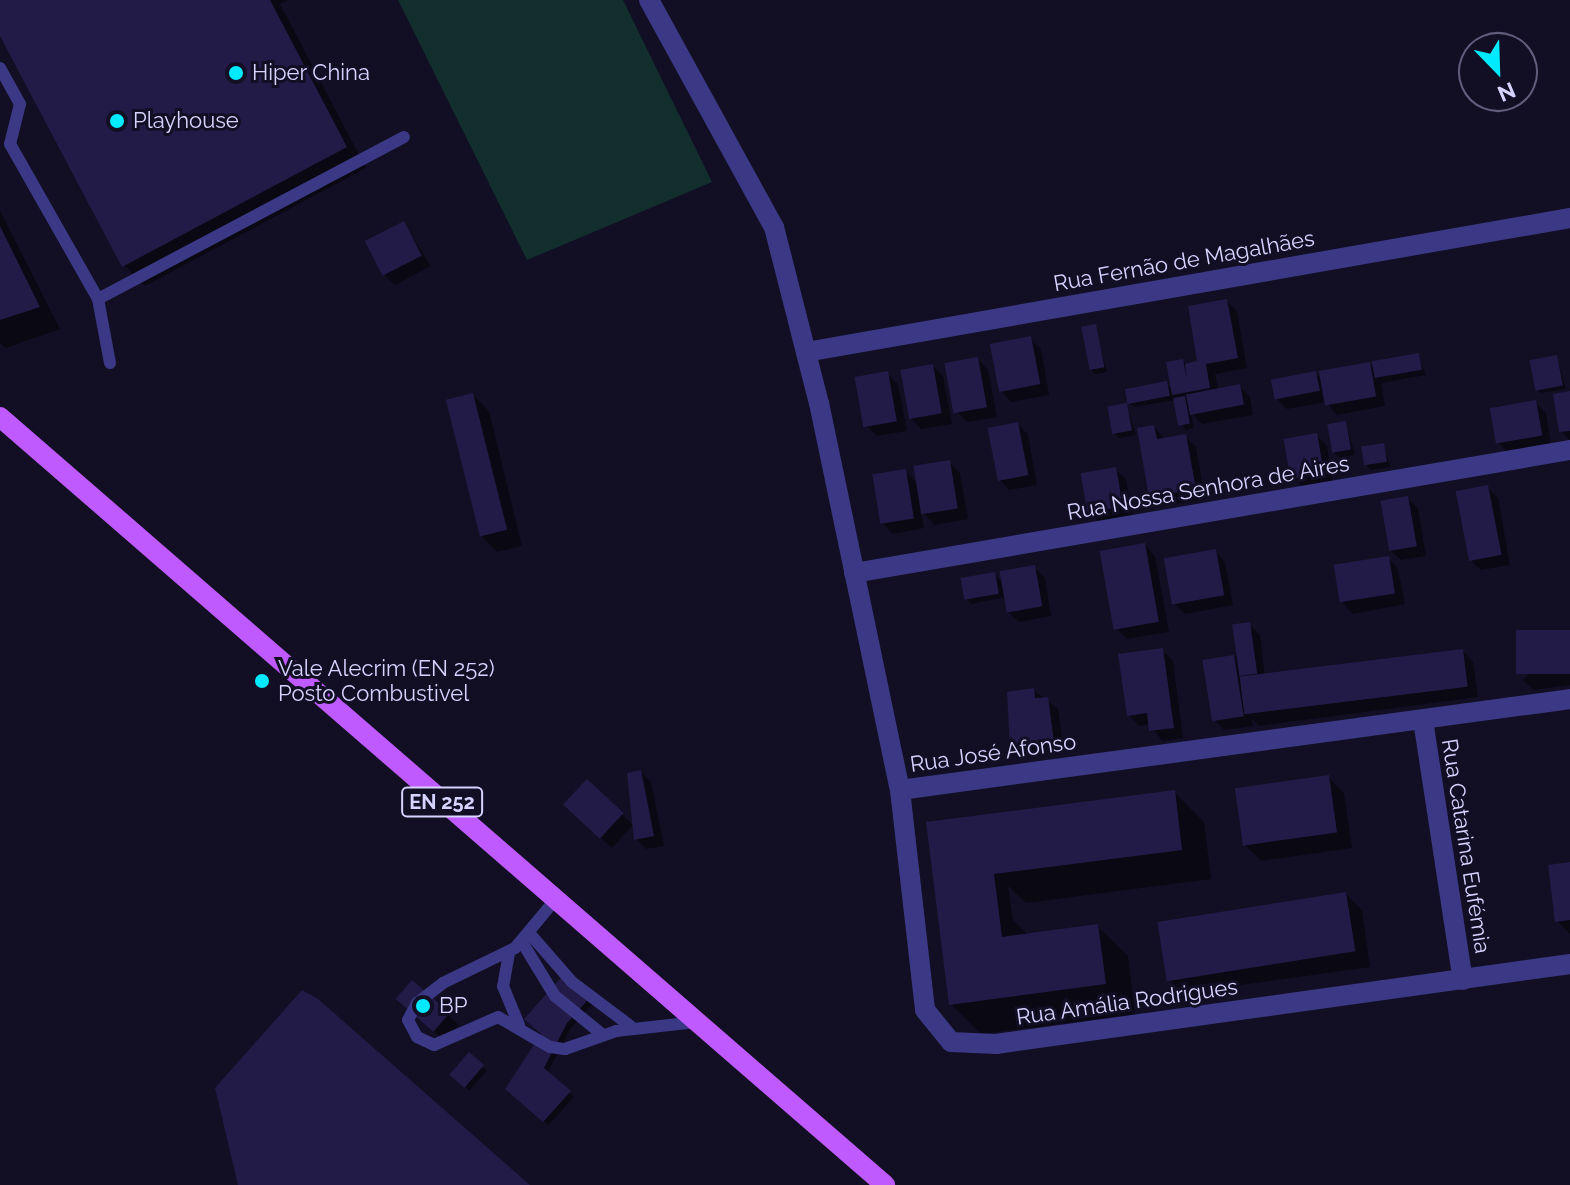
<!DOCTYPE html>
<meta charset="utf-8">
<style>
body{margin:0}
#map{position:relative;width:1570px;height:1185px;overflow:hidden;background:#120f25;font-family:Raleway,sans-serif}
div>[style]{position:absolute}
.green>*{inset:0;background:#122f2e}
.shadow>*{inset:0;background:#0007;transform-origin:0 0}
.building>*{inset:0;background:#231b47;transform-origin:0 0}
.lane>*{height:12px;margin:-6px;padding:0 6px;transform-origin:6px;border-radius:6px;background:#3b3985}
.street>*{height:20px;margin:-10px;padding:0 10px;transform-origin:10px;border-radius:10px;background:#3b3985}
.primary>*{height:20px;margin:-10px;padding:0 10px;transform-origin:10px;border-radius:10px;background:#be5aff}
.dots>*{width:22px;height:22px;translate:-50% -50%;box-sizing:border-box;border:4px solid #120f25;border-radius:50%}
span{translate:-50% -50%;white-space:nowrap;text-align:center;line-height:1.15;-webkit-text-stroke:6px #120f25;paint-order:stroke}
.shield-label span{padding:2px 6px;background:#120f25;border:2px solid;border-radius:6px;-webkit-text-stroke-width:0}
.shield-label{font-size:20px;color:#d7d3ff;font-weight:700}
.poi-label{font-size:22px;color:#d7d3ff}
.left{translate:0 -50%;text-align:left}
.street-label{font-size:22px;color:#d7d3ff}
.north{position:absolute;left:1458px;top:32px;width:80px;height:80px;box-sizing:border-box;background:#120f25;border:2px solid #615d7c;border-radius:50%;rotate:157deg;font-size:22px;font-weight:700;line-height:32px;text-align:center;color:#d7d3ff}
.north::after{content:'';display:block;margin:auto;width:28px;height:36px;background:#00eafe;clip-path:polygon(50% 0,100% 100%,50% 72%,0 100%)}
</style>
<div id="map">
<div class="green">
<i style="clip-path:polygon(398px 0,623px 0,712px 182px,527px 260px)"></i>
</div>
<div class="shadow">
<i style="clip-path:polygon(0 0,288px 0,280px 4px,366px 168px,145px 286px,124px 265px,0 32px)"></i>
<i style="clip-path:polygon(0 211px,60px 329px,6px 348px,0 343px)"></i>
<i style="clip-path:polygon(403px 223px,431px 266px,395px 285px,384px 275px)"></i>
<i style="clip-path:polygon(1227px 301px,1237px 312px,1247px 368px,1215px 374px,1218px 389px,1239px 386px,1250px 397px,1253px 415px,1202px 424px,1191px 413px,1194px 428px,1185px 430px,1176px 400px,1134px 407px,1130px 403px,1166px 383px,1173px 390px,1182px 361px,1187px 365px,1200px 363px)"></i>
<i style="clip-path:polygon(1095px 327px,1107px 372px,1095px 374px,1091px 369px)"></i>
<i style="clip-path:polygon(1030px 338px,1041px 349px,1049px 395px,1011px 402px,1001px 391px)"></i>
<i style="clip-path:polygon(1418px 355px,1426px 375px,1381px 383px,1385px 406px,1337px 415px,1326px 402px,1287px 409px,1276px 398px,1316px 373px,1322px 380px,1369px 364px,1376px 371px)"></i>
<i style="clip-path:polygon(1557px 357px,1566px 389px,1541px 393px,1536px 389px)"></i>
<i style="clip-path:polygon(978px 359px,988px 370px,997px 417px,967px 422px,956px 411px)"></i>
<i style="clip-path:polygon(933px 366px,943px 376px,952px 424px,921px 429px,911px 418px)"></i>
<i style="clip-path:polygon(888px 374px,898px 384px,907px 431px,877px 436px,866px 426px)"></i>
<i style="clip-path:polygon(1570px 393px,1570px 440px,1561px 431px)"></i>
<i style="clip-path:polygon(473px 395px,489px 411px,522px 546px,497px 552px,481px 536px)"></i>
<i style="clip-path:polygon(1535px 402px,1546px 413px,1551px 445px,1508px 453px,1498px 442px)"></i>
<i style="clip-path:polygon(1127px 406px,1136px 435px,1119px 438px,1114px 433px)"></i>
<i style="clip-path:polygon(1346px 423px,1355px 455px,1339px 457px,1334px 453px)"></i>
<i style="clip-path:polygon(1018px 424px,1028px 435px,1037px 485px,1009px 490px,999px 479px)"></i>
<i style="clip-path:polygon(1154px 427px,1164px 438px,1185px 436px,1196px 447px,1205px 499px,1162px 506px,1151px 496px)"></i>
<i style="clip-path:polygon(1316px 435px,1327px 446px,1333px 483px,1304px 488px,1293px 478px)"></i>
<i style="clip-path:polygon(1383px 445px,1391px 467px,1371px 470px,1366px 465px)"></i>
<i style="clip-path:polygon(949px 462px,960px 473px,968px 519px,935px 525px,921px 511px,924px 528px,893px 534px,883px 523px,905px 471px,919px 485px)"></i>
<i style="clip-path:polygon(1115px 469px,1126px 479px,1132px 516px,1099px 522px,1089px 511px)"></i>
<i style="clip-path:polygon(1487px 487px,1498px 498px,1510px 565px,1481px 570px,1470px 560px)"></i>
<i style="clip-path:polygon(1407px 498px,1418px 508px,1426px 556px,1401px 560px,1390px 550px)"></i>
<i style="clip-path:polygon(1145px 545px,1155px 556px,1169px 632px,1127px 639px,1116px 628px)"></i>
<i style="clip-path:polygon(1215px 551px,1225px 562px,1233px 605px,1185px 614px,1174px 603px)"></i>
<i style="clip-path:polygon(1388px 558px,1398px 569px,1405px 604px,1353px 614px,1343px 603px)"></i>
<i style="clip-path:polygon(1034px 567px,1045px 578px,1051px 616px,1019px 622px,1008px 612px,1006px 597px,971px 604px,967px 599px,994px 574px,1003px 583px)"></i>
<i style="clip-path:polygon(1249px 624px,1260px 635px,1265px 677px,1463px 651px,1473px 662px,1478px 697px,1259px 726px,1252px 719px,1253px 726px,1224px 730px,1214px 719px,1204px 661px,1238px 656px)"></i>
<i style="clip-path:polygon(1570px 632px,1570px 685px,1534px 690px,1523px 680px)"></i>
<i style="clip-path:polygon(1162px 650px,1173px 661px,1183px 738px,1162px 741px,1150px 724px,1139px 726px,1129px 715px)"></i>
<i style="clip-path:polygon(1033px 690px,1058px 709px,1064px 752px,1022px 758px,1011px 747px)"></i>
<i style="clip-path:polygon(641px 772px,651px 782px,664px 846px,646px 849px,636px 839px)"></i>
<i style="clip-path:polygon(1328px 777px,1344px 793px,1352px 848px,1261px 861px,1245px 845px)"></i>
<i style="clip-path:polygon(588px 782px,633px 825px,612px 848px,576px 816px)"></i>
<i style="clip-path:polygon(1174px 792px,1204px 822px,1211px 879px,1026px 903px,1008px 886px,1013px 920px,1027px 934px,1098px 927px,1128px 956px,1135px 1014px,981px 1034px,951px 1004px,928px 824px)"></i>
<i style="clip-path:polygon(1570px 864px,1570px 934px,1557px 921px)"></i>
<i style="clip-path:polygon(1346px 894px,1362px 910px,1370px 967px,1183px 993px,1167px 977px)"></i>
<i style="clip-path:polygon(568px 974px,597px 999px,571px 1028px,547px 1074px,574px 1097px,548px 1125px,512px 1094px)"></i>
<i style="clip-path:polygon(412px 983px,459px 1025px,445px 1041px,408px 1009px)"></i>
<i style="left:469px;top:1055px;width:24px;height:26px;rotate:42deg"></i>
</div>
<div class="building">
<i style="clip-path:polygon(0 0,270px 0,347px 147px,122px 267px,0 36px)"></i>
<i style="left:404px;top:221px;width:39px;height:44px;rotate:63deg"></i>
<i style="clip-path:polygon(0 226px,40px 307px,0 320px)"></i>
<i style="clip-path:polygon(1227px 299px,1238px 358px,1206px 364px,1210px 388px,1172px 395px,1166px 362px,1183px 359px,1187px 380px,1185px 364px,1197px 361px,1188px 306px)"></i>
<i style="left:1096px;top:324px;width:44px;height:15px;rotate:79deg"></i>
<i style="left:1031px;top:336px;width:49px;height:42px;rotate:79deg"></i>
<i style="left:1419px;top:353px;width:17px;height:48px;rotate:80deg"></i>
<i style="left:1557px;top:355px;width:31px;height:28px;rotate:79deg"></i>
<i style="left:978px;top:357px;width:51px;height:34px;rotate:80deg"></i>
<i style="left:1370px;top:362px;width:35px;height:52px;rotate:80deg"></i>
<i style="left:933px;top:364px;width:50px;height:33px;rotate:80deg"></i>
<i style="left:888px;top:371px;width:51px;height:34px;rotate:80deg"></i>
<i style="left:1316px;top:371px;width:20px;height:46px;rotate:79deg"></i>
<i style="left:1167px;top:381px;width:15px;height:43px;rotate:79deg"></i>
<i style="left:1240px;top:384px;width:21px;height:55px;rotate:79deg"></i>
<i style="clip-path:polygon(1570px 391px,1570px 431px,1559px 432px,1553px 394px)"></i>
<i style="left:473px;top:393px;width:141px;height:28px;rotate:76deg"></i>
<i style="left:1185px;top:396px;width:28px;height:12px;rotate:80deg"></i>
<i style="left:1536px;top:400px;width:36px;height:47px;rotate:80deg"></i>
<i style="left:1127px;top:403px;width:28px;height:20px;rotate:80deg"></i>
<i style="left:1346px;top:421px;width:29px;height:19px;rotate:80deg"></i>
<i style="left:1018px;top:422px;width:54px;height:31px;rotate:79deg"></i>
<i style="clip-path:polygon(1154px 425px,1157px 439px,1186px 434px,1196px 489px,1149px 497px,1137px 428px)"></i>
<i style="left:1317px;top:433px;width:41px;height:34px;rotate:80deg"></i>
<i style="left:1384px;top:443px;width:19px;height:23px;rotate:81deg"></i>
<i style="left:950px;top:460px;width:49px;height:37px;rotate:81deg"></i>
<i style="left:1116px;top:467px;width:40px;height:36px;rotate:80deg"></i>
<i style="left:906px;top:469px;width:50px;height:34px;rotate:81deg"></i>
<i style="left:1488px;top:485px;width:71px;height:33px;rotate:79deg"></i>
<i style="left:1408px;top:496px;width:51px;height:28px;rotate:80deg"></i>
<i style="left:1145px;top:543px;width:80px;height:46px;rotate:80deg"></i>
<i style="left:1216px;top:549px;width:47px;height:53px;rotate:80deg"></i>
<i style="left:1389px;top:556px;width:38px;height:56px;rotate:81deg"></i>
<i style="left:1035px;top:565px;width:42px;height:36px;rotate:80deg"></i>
<i style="left:995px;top:572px;width:22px;height:35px;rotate:80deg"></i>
<i style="left:1250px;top:622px;width:52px;height:18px;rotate:82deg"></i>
<i style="left:1570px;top:630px;width:44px;height:54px;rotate:90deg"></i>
<i style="clip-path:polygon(1163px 648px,1174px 728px,1149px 731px,1147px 713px,1127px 716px,1118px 654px)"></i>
<i style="left:1463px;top:649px;width:38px;height:225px;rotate:83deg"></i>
<i style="left:1234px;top:655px;width:62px;height:32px;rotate:81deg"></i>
<i style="clip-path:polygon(1034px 688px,1035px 698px,1048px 697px,1054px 742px,1010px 748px,1007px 692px)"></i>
<i style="clip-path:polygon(641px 770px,654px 836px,634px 840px,627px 773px)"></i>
<i style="left:1329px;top:775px;width:58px;height:95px;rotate:82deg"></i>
<i style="left:587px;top:779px;width:50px;height:35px;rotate:43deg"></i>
<i style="clip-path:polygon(1175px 790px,1182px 850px,994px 874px,1002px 937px,1098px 924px,1106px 984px,949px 1005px,926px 822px)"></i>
<i style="clip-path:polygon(1570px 862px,1570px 920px,1555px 922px,1548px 865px)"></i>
<i style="left:1346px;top:892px;width:60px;height:191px;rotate:81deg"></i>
<i style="clip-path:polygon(567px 971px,594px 993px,567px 1023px,544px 1068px,571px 1091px,543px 1122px,505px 1089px,541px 1034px,524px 1019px)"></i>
<i style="left:412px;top:980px;width:50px;height:25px;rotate:41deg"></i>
<i style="clip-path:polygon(302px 990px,318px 999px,530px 1185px,238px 1185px,215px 1088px)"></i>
<i style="left:469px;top:1052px;width:20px;height:30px;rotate:41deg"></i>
</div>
<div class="lane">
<i style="left:0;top:68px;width:41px;rotate:60.9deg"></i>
<i style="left:20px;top:104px;width:41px;rotate:104deg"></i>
<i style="left:10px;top:144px;width:178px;rotate:60.4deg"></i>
<i style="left:110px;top:363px;width:65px;rotate:-100.6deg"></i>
<i style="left:98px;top:299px;width:346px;rotate:-27.9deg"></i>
<i style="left:555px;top:900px;width:62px;rotate:129.8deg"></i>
<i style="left:515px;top:948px;width:80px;rotate:154.1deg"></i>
<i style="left:443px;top:983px;width:33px;rotate:142deg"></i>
<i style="left:417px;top:1003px;width:19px;rotate:118deg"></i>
<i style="left:408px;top:1020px;width:19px;rotate:62deg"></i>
<i style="left:417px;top:1037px;width:19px;rotate:25deg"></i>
<i style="left:434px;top:1045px;width:70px;rotate:-23.6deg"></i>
<i style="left:498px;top:1017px;width:60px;rotate:30deg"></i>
<i style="left:550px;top:1047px;width:15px;rotate:8deg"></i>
<i style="left:565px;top:1049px;width:54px;rotate:-19.4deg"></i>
<i style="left:616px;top:1031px;width:81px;rotate:-6.4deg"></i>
<i style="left:530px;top:934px;width:64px;rotate:48.8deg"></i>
<i style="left:572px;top:982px;width:76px;rotate:37deg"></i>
<i style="left:522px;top:942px;width:63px;rotate:58.6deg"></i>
<i style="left:555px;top:996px;width:62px;rotate:39.1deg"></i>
<i style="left:509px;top:953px;width:34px;rotate:100deg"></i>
<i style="left:503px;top:986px;width:42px;rotate:67.7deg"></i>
</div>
<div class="street">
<i style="left:649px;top:0;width:259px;rotate:61.2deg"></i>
<i style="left:774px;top:227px;width:182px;rotate:75.7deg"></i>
<i style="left:819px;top:403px;width:395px;rotate:78.2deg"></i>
<i style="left:900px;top:790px;width:221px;rotate:83.5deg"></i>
<i style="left:925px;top:1010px;width:41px;rotate:50.9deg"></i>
<i style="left:951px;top:1042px;width:45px;rotate:2.5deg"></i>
<i style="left:996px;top:1044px;width:580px;rotate:-7.93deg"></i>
<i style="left:806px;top:352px;width:776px;rotate:-9.95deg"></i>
<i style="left:854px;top:573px;width:726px;rotate:-9.75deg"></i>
<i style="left:1423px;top:720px;width:263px;rotate:81.3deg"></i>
<i style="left:900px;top:790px;width:676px;rotate:-7.73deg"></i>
</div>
<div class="primary">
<i style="left:0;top:417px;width:1172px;rotate:40.95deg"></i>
</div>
<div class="dots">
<i style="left:236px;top:73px;background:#00eafe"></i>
<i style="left:117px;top:121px;background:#00eafe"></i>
<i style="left:262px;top:681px;background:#00eafe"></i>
<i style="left:423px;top:1006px;background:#00eafe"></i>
</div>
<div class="shield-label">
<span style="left:442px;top:802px">EN 252</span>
</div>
<div class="poi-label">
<span class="left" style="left:252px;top:73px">Hiper China</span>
<span class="left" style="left:133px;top:121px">Playhouse</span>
<span class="left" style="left:278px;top:681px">Vale Alecrim (EN 252)<br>Posto Combustivel</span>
<span class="left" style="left:439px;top:1006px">BP</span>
</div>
<div class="street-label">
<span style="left:1184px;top:261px;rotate:-10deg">Rua Fernão de Magalhães</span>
<span style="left:1208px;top:488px;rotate:-10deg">Rua Nossa Senhora de Aires</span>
<span style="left:993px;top:753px;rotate:-8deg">Rua José Afonso</span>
<span style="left:1466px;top:846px;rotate:81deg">Rua Catarina Eufémia</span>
<span style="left:1127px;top:1002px;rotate:-8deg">Rua Amália Rodrigues</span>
</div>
<div class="north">N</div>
</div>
